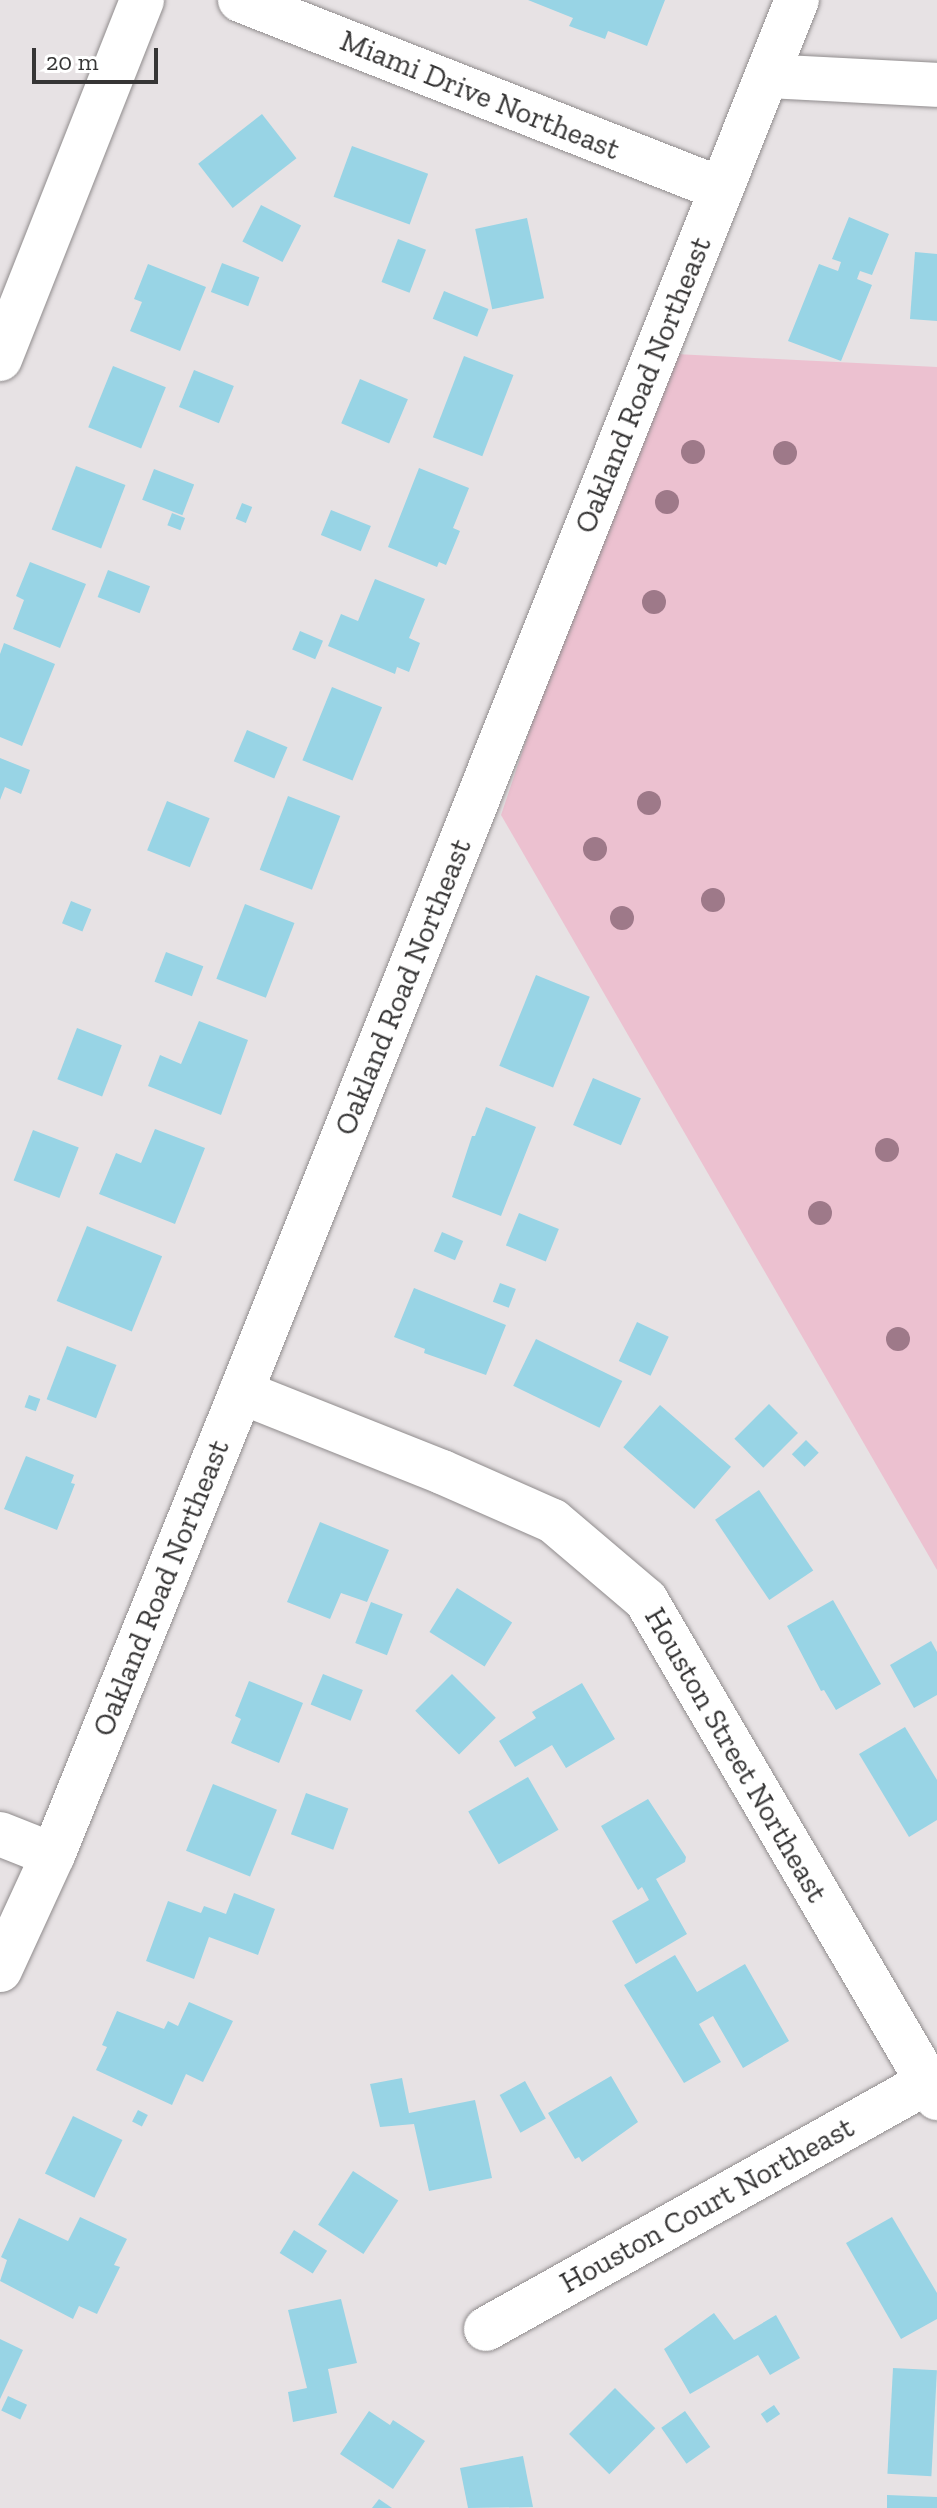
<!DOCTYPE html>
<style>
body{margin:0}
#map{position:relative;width:937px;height:2508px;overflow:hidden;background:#e7e2e4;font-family:"Zilla Slab",serif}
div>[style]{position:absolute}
.green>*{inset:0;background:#ecc1d0}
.building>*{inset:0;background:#98d4e5;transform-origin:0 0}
.roads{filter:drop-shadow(0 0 2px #908c8d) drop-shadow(0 0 2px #908c8d)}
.minor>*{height:44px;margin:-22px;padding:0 22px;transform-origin:22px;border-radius:22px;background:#fff}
.secondary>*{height:44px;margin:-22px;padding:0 22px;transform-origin:22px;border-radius:22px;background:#fff}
.trees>*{width:24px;height:24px;margin:-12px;border-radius:50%;background:#9e7989}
span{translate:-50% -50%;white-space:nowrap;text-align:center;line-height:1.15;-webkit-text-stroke:7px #fff;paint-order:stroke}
.street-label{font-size:30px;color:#363535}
.scale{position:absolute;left:32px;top:48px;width:126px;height:36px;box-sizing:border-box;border:4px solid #363535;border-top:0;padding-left:10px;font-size:24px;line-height:28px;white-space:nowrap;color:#363535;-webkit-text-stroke:6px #fff;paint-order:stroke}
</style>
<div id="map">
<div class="green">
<i style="clip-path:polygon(656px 353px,937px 367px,937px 1570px,501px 815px)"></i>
</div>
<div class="building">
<i style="clip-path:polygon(528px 0,665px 0,647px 46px,608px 31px,605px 39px,569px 26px,573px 18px)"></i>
<i style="left:262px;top:114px;width:56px;height:81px;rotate:52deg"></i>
<i style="left:352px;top:146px;width:81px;height:54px;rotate:20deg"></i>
<i style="left:261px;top:205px;width:45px;height:41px;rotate:27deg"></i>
<i style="clip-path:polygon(849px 217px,889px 234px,872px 275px,860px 271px,857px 279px,872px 285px,841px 361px,788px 341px,819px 264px,838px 271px,841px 262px,832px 259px)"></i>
<i style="left:527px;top:218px;width:82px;height:53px;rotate:78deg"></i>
<i style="left:398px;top:239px;width:30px;height:46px;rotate:21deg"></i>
<i style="clip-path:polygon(915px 252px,937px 254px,937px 321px,910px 319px)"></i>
<i style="left:222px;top:263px;width:40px;height:31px;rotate:21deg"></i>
<i style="clip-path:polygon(148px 264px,206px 287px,180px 351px,130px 331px,142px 302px,134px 299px)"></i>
<i style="left:444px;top:291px;width:48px;height:30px;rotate:22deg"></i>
<i style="left:464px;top:356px;width:53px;height:87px;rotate:21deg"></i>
<i style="left:113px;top:366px;width:57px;height:66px;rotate:22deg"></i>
<i style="left:194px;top:370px;width:43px;height:40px;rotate:22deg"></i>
<i style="left:360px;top:379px;width:52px;height:48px;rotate:23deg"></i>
<i style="left:76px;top:466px;width:53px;height:68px;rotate:21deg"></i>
<i style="clip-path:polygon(419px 468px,469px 488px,453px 528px,460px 531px,446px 565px,439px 562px,437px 567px,388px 547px)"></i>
<i style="left:154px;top:469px;width:43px;height:33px;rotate:21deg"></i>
<i style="left:242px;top:503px;width:11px;height:17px;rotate:22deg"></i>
<i style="left:331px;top:510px;width:43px;height:27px;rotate:22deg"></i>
<i style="left:172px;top:513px;width:14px;height:13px;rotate:21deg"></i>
<i style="clip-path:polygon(30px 562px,86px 584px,60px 648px,13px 629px,24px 600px,16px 596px)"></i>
<i style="left:108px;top:570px;width:45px;height:29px;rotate:21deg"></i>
<i style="clip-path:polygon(375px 579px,425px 599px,409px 638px,420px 643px,409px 672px,397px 667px,395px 674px,328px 646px,341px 614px,358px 621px)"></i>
<i style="left:300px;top:631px;width:25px;height:20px;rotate:23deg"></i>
<i style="clip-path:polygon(4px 643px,55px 664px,22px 746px,0 737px,0 654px)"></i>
<i style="left:332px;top:687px;width:54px;height:79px;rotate:22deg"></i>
<i style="left:247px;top:730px;width:44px;height:34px;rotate:23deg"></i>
<i style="clip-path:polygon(0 758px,30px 770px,21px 794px,5px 787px,0 800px)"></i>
<i style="left:288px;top:796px;width:56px;height:79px;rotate:21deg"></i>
<i style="left:167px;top:801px;width:46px;height:53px;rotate:22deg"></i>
<i style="left:71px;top:901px;width:22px;height:24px;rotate:22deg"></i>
<i style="left:245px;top:904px;width:53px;height:80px;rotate:21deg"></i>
<i style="left:166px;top:952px;width:40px;height:32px;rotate:21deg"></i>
<i style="left:536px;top:975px;width:58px;height:98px;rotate:22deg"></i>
<i style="clip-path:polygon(199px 1021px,248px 1040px,221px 1115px,148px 1086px,160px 1055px,181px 1064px)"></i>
<i style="left:77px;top:1028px;width:48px;height:55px;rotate:21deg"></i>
<i style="left:593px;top:1078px;width:52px;height:51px;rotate:23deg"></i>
<i style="clip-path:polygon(486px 1107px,536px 1127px,501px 1216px,452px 1197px,472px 1136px,475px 1136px)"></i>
<i style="clip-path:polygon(155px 1129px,205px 1148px,175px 1224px,99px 1194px,116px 1153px,141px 1163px)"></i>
<i style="left:33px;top:1130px;width:49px;height:54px;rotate:21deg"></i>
<i style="left:519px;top:1213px;width:43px;height:35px;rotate:22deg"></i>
<i style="left:87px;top:1226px;width:81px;height:81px;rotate:22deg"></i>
<i style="left:442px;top:1232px;width:23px;height:21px;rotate:23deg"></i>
<i style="left:500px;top:1283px;width:17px;height:20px;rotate:21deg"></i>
<i style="clip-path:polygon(414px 1288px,506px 1325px,486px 1375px,424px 1353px,425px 1349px,394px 1337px)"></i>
<i style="left:637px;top:1322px;width:35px;height:43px;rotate:25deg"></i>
<i style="left:536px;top:1339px;width:96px;height:52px;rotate:26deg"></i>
<i style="left:67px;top:1346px;width:53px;height:57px;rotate:21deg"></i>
<i style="left:29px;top:1395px;width:12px;height:13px;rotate:20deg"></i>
<i style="left:769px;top:1404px;width:41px;height:49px;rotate:45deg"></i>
<i style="left:660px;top:1405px;width:94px;height:56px;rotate:41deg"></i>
<i style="left:806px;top:1440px;width:18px;height:20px;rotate:45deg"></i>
<i style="clip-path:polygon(26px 1456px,74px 1475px,71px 1483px,75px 1484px,57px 1530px,4px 1509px)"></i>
<i style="left:759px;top:1490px;width:97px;height:53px;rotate:56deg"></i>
<i style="clip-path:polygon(320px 1522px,389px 1550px,367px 1602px,341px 1593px,330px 1619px,287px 1602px)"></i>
<i style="left:457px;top:1588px;width:65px;height:52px;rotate:32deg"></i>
<i style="clip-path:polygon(833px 1600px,881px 1684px,836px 1710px,824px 1690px,821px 1691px,787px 1626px)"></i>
<i style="left:371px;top:1602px;width:34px;height:44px;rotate:21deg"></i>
<i style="clip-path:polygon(931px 1641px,937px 1652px,937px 1695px,914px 1708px,890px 1665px)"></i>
<i style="left:323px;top:1674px;width:43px;height:33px;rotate:22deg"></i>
<i style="left:452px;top:1674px;width:62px;height:52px;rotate:45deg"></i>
<i style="clip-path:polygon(249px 1681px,303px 1703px,279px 1763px,231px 1743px,241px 1719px,235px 1716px)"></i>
<i style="clip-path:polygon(582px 1683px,615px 1739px,566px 1768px,552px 1745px,515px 1767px,499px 1741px,536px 1718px,532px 1712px)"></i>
<i style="clip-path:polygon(905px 1727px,937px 1780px,937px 1820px,909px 1837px,859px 1754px)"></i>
<i style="left:528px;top:1777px;width:61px;height:69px;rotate:60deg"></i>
<i style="left:213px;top:1784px;width:69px;height:72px;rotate:22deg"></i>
<i style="left:306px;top:1793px;width:45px;height:44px;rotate:20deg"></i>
<i style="clip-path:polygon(648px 1799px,686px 1857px,685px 1862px,656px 1879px,687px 1934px,636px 1964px,612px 1921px,649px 1900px,642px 1887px,638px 1890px,601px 1826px)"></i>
<i style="clip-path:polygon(234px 1893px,275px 1909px,258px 1955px,209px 1937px,194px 1979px,146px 1961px,168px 1901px,201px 1913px,204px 1906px,226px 1914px)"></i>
<i style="clip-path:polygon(675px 1955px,697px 1992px,745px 1964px,789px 2041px,743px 2068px,713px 2016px,699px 2024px,721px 2062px,684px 2083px,624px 1985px)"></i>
<i style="clip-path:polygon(189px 2002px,233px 2021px,203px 2082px,186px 2074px,172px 2105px,96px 2070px,107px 2047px,102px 2045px,117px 2011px,164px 2029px,168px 2021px,178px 2026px)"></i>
<i style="clip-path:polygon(611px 2076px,638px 2122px,582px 2162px,579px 2157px,575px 2159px,548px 2113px)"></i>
<i style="clip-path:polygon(402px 2078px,409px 2113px,475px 2100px,492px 2178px,429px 2191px,414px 2124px,380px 2127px,370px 2084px)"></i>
<i style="left:525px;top:2081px;width:43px;height:29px;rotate:61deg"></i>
<i style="left:138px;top:2110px;width:11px;height:13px;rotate:27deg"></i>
<i style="left:73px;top:2116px;width:55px;height:64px;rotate:26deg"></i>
<i style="left:353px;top:2171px;width:54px;height:64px;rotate:33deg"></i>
<i style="clip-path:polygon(80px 2217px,127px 2239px,114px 2265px,120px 2267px,97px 2314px,79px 2306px,73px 2319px,0 2281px,7px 2260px,1px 2257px,19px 2218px,68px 2241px)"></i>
<i style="clip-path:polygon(892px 2217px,937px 2293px,937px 2319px,901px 2339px,846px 2243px)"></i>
<i style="left:294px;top:2230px;width:39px;height:27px;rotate:32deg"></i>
<i style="clip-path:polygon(341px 2299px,357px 2363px,328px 2369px,337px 2413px,293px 2422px,288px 2392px,307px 2388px,288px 2310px)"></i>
<i style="clip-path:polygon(714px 2313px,734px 2340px,776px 2315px,800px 2358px,770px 2375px,758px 2355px,690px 2394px,664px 2349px)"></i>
<i style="clip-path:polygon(0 2339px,23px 2350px,0 2399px)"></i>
<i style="left:893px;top:2368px;width:44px;height:106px;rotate:3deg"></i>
<i style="left:615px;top:2388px;width:57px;height:65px;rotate:45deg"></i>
<i style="left:8px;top:2396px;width:21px;height:16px;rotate:25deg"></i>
<i style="left:774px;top:2405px;width:11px;height:16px;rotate:56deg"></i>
<i style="clip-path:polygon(369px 2411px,390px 2425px,393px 2420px,425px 2441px,393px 2489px,340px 2454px)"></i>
<i style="left:685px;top:2411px;width:44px;height:29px;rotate:55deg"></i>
<i style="clip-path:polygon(523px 2456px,533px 2507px,468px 2508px,460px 2468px)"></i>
<i style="clip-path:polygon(887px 2495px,937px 2497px,937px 2508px,887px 2508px)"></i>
<i style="clip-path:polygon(379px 2499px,392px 2508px,372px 2508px)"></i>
</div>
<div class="roads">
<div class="minor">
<i style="left:240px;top:0;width:517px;rotate:21.45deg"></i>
<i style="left:767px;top:76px;width:170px;rotate:3deg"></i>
<i style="left:0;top:359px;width:386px;rotate:-68.4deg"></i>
<i style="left:241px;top:1392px;width:216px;rotate:21.7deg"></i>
<i style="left:442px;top:1472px;width:121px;rotate:23.8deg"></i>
<i style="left:553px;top:1521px;width:122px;rotate:40.3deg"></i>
<i style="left:646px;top:1600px;width:577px;rotate:59.7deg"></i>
<i style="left:0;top:1834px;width:57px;rotate:21.6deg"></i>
<i style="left:486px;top:2329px;width:506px;rotate:-29.2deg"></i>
</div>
<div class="secondary">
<i style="left:0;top:1970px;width:127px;rotate:-65.3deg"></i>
<i style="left:53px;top:1855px;width:500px;rotate:-67.9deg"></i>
<i style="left:241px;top:1392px;width:1499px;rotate:-68.23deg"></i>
</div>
</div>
<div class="trees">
<i style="left:693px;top:452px"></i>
<i style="left:785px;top:453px"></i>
<i style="left:667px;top:502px"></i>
<i style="left:654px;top:602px"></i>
<i style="left:649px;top:803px"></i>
<i style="left:595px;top:849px"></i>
<i style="left:713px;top:900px"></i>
<i style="left:622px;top:918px"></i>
<i style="left:887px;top:1150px"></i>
<i style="left:820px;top:1213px"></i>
<i style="left:898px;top:1339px"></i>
</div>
<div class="street-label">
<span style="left:480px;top:95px;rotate:22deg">Miami Drive Northeast</span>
<span style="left:643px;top:385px;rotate:-68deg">Oakland Road Northeast</span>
<span style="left:403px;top:987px;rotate:-68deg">Oakland Road Northeast</span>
<span style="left:161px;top:1588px;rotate:-68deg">Oakland Road Northeast</span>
<span style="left:736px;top:1755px;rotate:60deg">Houston Street Northeast</span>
<span style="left:707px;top:2205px;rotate:-29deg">Houston Court Northeast</span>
</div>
<div class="scale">20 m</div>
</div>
